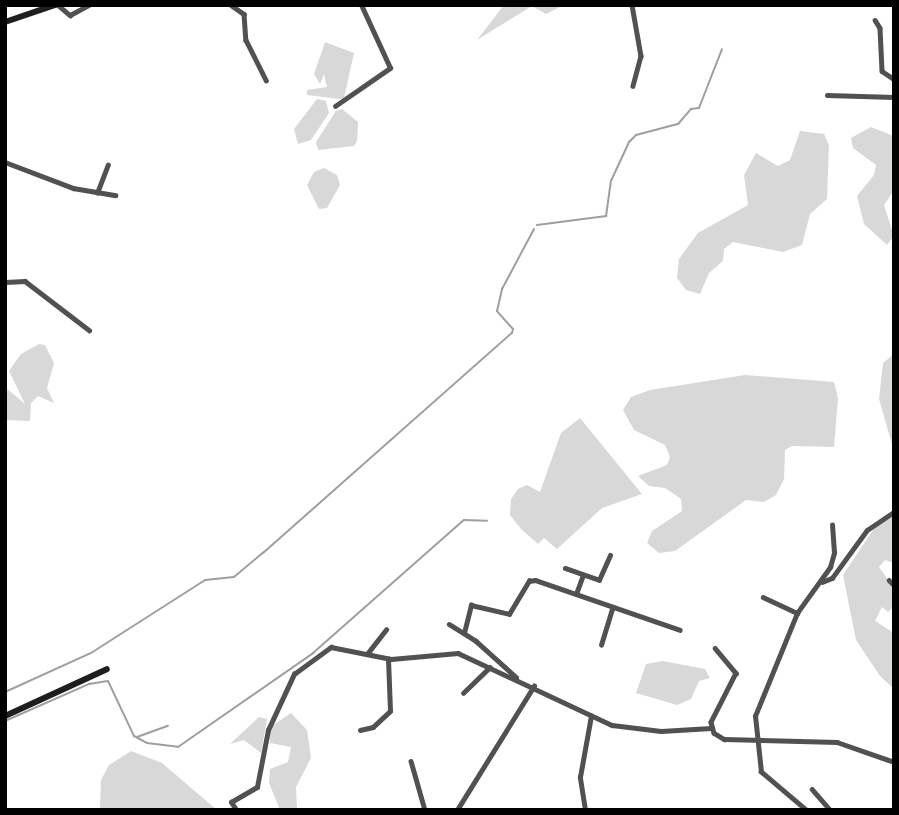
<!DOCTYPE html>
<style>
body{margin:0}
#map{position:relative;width:899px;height:815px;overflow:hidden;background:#fff;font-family:"Noto Sans",sans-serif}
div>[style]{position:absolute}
.green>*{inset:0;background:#d8d8d8}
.stream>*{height:2px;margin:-1px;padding:0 1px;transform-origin:1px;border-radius:1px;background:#9f9f9f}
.street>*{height:4.5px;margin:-2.25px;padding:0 2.25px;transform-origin:2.25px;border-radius:2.25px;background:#515151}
.secondary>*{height:6px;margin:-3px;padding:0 3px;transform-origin:3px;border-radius:3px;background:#1e1e1e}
span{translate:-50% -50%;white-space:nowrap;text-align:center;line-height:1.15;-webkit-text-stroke:6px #fff;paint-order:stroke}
.frame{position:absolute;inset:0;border:7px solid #000;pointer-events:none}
</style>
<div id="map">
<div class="green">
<i style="clip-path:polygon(504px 5px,564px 5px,546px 14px,532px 6px,477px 40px)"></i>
<i style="clip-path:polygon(325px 42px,354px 53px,344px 98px,339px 99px,307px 95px,307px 90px,327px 87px,324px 74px,320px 84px,314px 74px)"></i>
<i style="clip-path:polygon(317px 99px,326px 101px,329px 113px,311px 140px,298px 144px,294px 129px)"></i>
<i style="clip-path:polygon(342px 109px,358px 122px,357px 141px,354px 146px,318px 150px,316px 142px,336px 111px)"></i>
<i style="clip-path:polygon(871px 127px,894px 136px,894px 190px,884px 205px,894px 236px,887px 245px,864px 224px,857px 196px,874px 175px,876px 165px,853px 148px,851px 138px)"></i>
<i style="clip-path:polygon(800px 131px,824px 134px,829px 145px,827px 199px,810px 214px,802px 245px,783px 252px,733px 242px,724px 249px,723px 261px,709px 273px,700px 294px,686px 290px,677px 278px,679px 259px,698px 233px,748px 205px,744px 175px,756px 153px,778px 166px,790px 160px)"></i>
<i style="clip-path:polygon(324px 168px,337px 175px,340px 185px,327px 208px,319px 209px,307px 185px,314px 172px)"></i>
<i style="clip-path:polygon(39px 344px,45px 345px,54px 363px,47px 388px,54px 403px,38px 396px,31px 403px,30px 421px,5px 420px,5px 387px,25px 404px,9px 371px,21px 354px)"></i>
<i style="clip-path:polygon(894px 354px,894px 451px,879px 399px,883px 363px)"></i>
<i style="clip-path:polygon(745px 375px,834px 382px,838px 398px,834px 447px,792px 446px,785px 450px,784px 479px,776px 495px,764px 502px,746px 500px,675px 551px,659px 553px,647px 543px,652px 531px,682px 511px,681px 499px,665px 488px,649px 486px,638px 476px,667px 465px,670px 457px,665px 445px,634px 430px,623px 410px,631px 397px,650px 390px)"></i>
<i style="clip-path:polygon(580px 418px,642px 494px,602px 508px,557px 549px,544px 538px,538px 544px,521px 529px,510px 515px,511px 499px,518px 489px,527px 485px,540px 492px,561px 433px)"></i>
<i style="clip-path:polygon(894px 515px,894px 563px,885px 560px,879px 567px,894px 588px,894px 606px,888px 612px,882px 607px,875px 621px,894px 633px,894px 689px,880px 676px,856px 640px,843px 575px,875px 527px)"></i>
<i style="clip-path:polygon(663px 661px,705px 669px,710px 678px,699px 681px,691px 699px,677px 705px,636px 693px,646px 664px)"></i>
<i style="clip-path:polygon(291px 713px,307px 730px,311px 758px,296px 787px,297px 810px,280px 810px,269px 783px,270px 769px,288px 762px,291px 747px,270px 743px,269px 733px,270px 727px)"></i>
<i style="clip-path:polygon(259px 717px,267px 719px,261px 753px,244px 740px,230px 744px)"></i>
<i style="clip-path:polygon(131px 751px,162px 763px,217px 810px,100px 810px,101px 780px,109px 765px)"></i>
</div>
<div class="stream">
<i style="left:537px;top:225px;width:70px;rotate:-7.4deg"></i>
<i style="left:606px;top:216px;width:35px;rotate:-82deg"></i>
<i style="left:611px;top:181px;width:43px;rotate:-65.2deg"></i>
<i style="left:629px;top:142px;width:10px;rotate:-45deg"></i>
<i style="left:636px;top:135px;width:43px;rotate:-14.7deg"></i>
<i style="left:678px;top:124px;width:20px;rotate:-49deg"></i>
<i style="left:691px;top:109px;width:8px;rotate:-7deg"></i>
<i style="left:699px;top:108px;width:63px;rotate:-68.7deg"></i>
<i style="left:5px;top:692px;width:94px;rotate:-24.4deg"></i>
<i style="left:91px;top:653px;width:135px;rotate:-32.6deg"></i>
<i style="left:205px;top:580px;width:29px;rotate:-6deg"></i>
<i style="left:234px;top:577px;width:38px;rotate:-40deg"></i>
<i style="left:263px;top:553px;width:332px;rotate:-41.5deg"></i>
<i style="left:512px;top:333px;width:4px;rotate:-76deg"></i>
<i style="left:513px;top:329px;width:24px;rotate:-132deg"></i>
<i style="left:497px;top:311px;width:23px;rotate:-77deg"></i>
<i style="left:502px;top:289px;width:68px;rotate:-61.9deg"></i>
<i style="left:5px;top:721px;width:92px;rotate:-23.8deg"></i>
<i style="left:89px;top:684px;width:19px;rotate:-9deg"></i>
<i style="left:108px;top:681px;width:61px;rotate:64.7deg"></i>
<i style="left:134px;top:736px;width:15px;rotate:28deg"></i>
<i style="left:147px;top:743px;width:31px;rotate:7deg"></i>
<i style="left:178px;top:747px;width:165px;rotate:-34.8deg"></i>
<i style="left:313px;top:653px;width:201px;rotate:-41.4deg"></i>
<i style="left:464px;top:520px;width:23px;rotate:2deg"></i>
<i style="left:137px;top:737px;width:33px;rotate:-20deg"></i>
</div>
<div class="street">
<i style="left:58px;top:5px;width:16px;rotate:40deg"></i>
<i style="left:70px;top:15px;width:21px;rotate:-28deg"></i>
<i style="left:231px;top:5px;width:16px;rotate:35deg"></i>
<i style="left:244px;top:14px;width:26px;rotate:86deg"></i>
<i style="left:246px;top:40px;width:45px;rotate:63.4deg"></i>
<i style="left:632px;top:5px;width:52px;rotate:80deg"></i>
<i style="left:641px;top:56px;width:31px;rotate:105deg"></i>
<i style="left:875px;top:20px;width:9px;rotate:58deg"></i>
<i style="left:880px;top:28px;width:43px;rotate:87.3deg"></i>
<i style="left:882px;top:71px;width:14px;rotate:34deg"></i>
<i style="left:827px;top:95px;width:67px;rotate:1.7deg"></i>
<i style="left:335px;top:106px;width:67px;rotate:-34.6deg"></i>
<i style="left:390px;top:68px;width:69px;rotate:-114.7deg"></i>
<i style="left:5px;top:162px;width:73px;rotate:20.9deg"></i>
<i style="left:73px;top:188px;width:43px;rotate:9.5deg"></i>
<i style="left:97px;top:193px;width:30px;rotate:-69deg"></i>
<i style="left:5px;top:282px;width:20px;rotate:-3deg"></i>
<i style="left:25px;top:281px;width:81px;rotate:37.4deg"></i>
<i style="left:565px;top:568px;width:36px;rotate:19deg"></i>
<i style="left:599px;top:580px;width:27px;rotate:-66deg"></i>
<i style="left:889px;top:580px;width:7px;rotate:45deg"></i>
<i style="left:822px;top:582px;width:11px;rotate:-22deg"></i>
<i style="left:832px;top:578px;width:59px;rotate:-53.9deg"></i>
<i style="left:867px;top:530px;width:32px;rotate:-34deg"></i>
<i style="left:576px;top:594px;width:20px;rotate:-70deg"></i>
<i style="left:763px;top:597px;width:38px;rotate:25deg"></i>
<i style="left:449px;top:624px;width:32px;rotate:32deg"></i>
<i style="left:476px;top:641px;width:54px;rotate:42deg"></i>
<i style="left:464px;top:633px;width:29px;rotate:-76deg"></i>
<i style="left:471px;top:605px;width:39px;rotate:13deg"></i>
<i style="left:509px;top:614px;width:39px;rotate:-59deg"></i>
<i style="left:529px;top:581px;width:6px;rotate:-9deg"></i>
<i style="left:535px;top:580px;width:153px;rotate:19deg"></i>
<i style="left:601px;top:645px;width:39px;rotate:-73deg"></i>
<i style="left:715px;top:648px;width:33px;rotate:50deg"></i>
<i style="left:736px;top:673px;width:55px;rotate:117deg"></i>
<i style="left:711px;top:722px;width:11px;rotate:75deg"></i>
<i style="left:714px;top:733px;width:12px;rotate:31deg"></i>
<i style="left:724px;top:739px;width:113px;rotate:1.5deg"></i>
<i style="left:837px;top:742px;width:60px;rotate:19.3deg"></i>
<i style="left:367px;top:654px;width:31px;rotate:-52deg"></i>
<i style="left:463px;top:693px;width:37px;rotate:-44deg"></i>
<i style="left:360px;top:730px;width:13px;rotate:-13deg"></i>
<i style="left:373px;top:727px;width:23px;rotate:-43deg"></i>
<i style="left:390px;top:711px;width:52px;rotate:-92.2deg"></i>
<i style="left:411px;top:761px;width:51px;rotate:74.1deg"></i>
<i style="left:812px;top:789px;width:28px;rotate:49deg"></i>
<i style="left:236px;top:810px;width:9px;rotate:-122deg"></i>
<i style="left:231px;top:802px;width:30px;rotate:-30deg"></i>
<i style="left:257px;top:787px;width:58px;rotate:-79.1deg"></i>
<i style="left:268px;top:730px;width:62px;rotate:-65.1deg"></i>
<i style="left:294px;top:674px;width:46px;rotate:-36.1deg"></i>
<i style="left:331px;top:647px;width:61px;rotate:11.3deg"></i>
<i style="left:391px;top:659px;width:67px;rotate:-5.1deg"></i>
<i style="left:458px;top:653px;width:170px;rotate:25.1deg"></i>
<i style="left:612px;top:725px;width:49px;rotate:7deg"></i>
<i style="left:661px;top:731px;width:50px;rotate:-3.4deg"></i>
<i style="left:457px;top:810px;width:146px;rotate:-58.2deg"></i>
<i style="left:585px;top:810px;width:33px;rotate:-99deg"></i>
<i style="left:580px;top:777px;width:62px;rotate:-79.8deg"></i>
<i style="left:806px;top:810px;width:59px;rotate:-139.8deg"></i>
<i style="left:761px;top:772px;width:56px;rotate:-96.1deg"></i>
<i style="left:755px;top:716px;width:111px;rotate:-67.8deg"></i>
<i style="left:797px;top:613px;width:57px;rotate:-54.3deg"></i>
<i style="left:830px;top:567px;width:15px;rotate:-74deg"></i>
<i style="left:834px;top:553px;width:28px;rotate:-94deg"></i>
</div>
<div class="secondary">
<i style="left:5px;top:22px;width:53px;rotate:-18.8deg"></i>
<i style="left:5px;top:716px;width:112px;rotate:-24.7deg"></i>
</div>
<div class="frame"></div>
</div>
